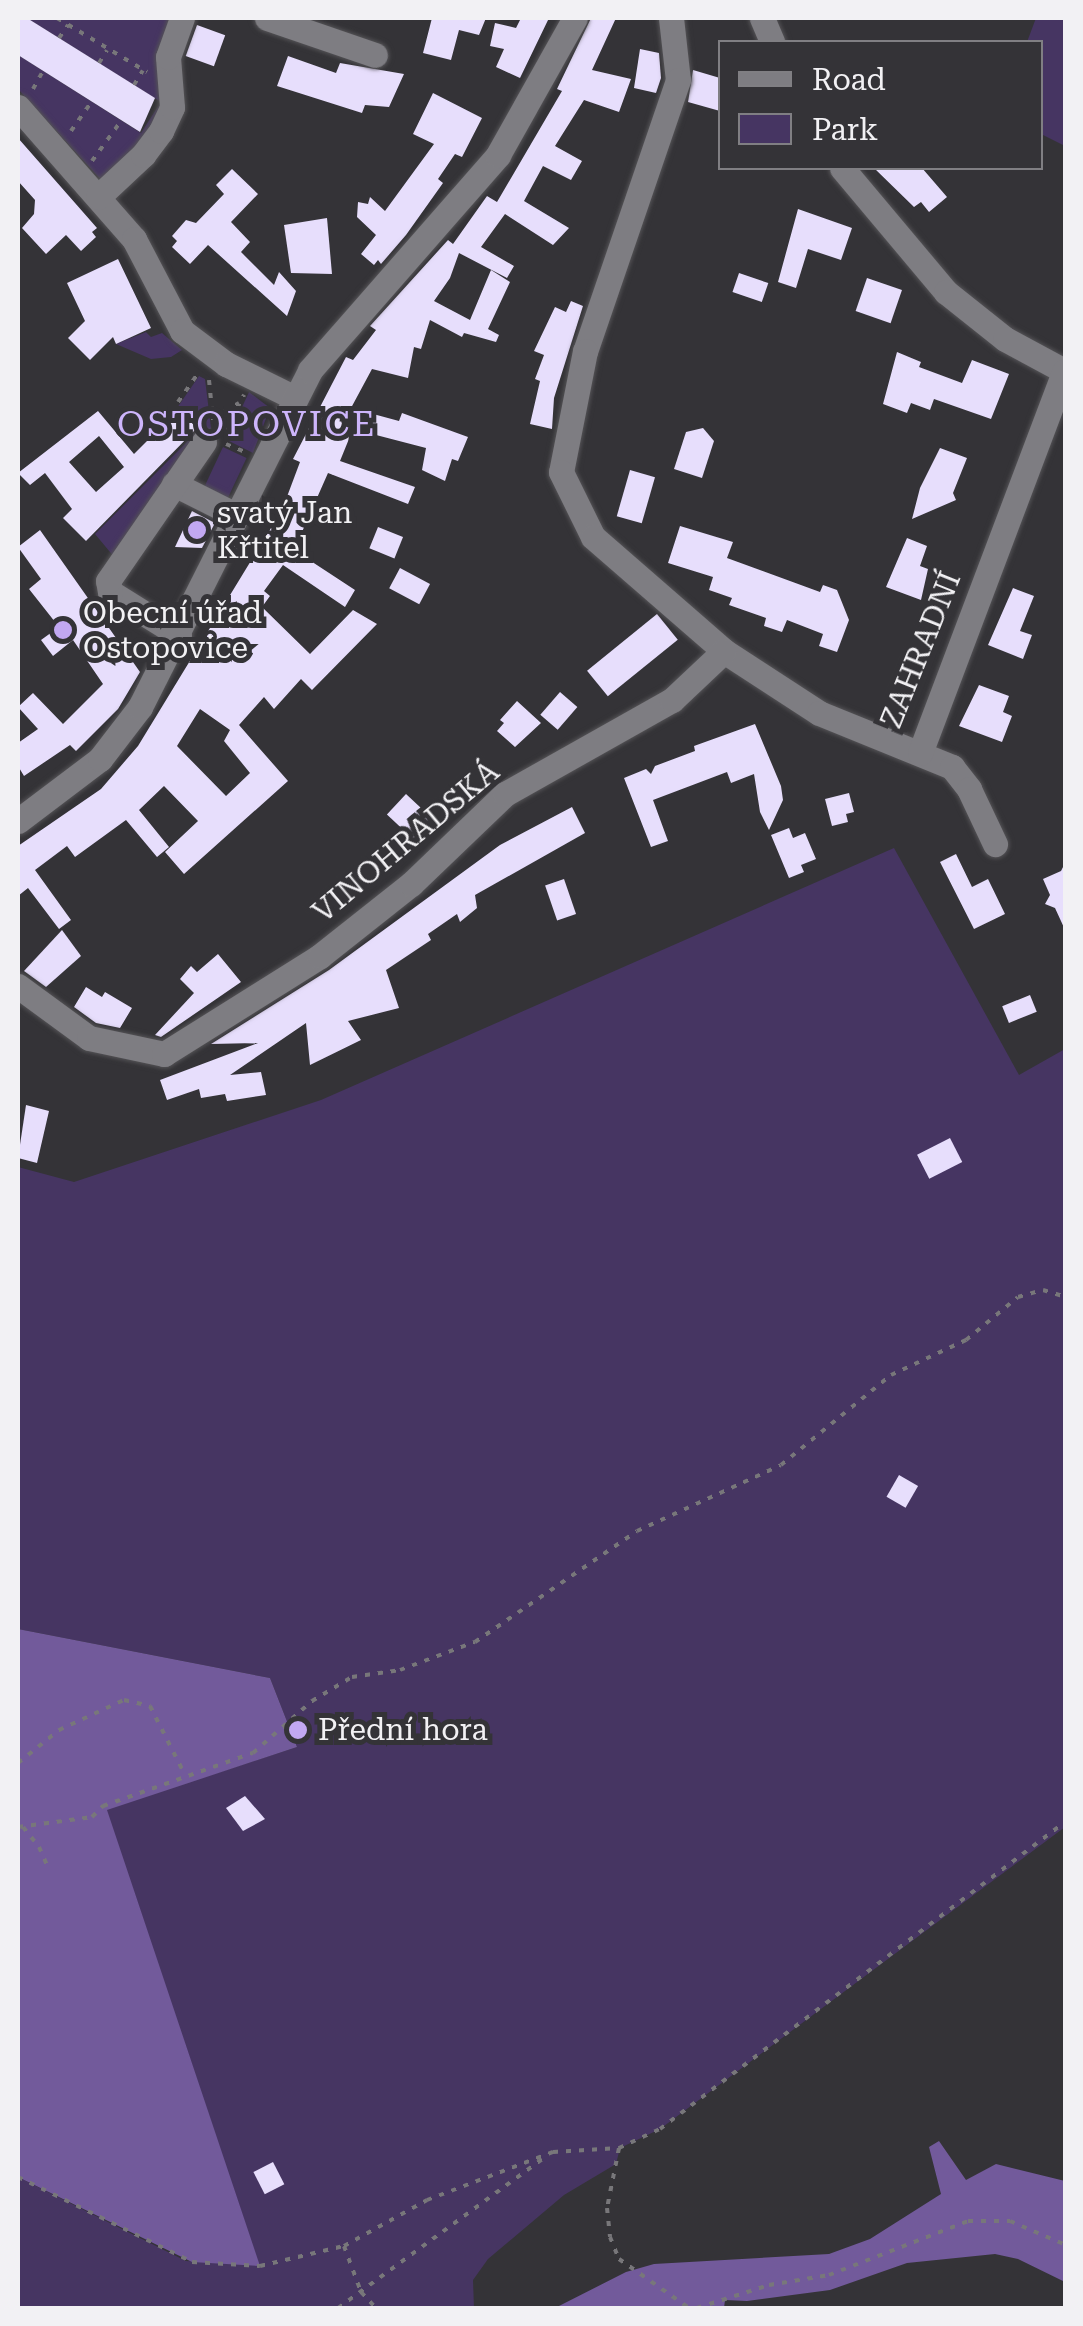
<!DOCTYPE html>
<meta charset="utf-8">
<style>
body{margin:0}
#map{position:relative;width:1083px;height:2326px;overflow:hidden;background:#343337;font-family:"Roboto Serif",serif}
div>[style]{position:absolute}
.green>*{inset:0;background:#463562;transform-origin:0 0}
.forest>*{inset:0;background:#725a9b}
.building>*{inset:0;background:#e7defc;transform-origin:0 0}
.path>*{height:4px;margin-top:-2px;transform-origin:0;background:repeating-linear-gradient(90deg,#78777a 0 5px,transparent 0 13px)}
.roads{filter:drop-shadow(0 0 2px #545356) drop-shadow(0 0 2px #545356)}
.minor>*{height:25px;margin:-12.5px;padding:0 12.5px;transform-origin:12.5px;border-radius:12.5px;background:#7e7d82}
.dots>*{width:28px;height:28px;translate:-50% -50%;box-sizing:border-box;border:5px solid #343337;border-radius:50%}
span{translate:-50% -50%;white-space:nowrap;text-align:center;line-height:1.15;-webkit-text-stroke:10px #343337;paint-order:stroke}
.poi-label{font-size:30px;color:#f2f1f4}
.left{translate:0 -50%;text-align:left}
.street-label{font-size:30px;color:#f2f1f4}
.quarter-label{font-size:35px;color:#cdb5fb;letter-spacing:2.5px}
.frame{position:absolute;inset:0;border:20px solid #f2f1f4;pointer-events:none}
.legend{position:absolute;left:718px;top:40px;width:325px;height:130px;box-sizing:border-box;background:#343337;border:2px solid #807f83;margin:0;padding:12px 18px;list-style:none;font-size:30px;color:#f2f1f4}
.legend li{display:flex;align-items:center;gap:20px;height:50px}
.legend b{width:50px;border:2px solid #807f83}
</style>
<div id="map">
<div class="green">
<i style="clip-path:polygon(27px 18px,169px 18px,167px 92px,146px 142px,103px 182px,18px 89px,18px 55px,141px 133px,161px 102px)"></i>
<i style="clip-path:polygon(1036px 18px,1065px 18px,1065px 146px,1041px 134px,1040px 42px,1027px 42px)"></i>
<i style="clip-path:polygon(146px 332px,151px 337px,162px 333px,182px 350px,171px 357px,151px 359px,116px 344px)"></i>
<i style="clip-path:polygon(199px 376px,205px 379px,211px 428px,115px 558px,95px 534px,201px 428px,177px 408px)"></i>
<i style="clip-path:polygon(249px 392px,270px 408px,253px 453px,227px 440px)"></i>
<i style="left:223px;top:447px;width:26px;height:50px;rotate:25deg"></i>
<i style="clip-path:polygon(894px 848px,1019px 1075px,1065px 1049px,1065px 1827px,660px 2129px,620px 2148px,616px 2164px,564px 2195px,488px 2259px,473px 2280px,474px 2308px,18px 2308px,18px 2177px,186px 2261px,259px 2265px,106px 1809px,297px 1747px,270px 1678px,18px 1629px,18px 1167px,74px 1182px,321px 1100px)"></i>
</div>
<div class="forest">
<i style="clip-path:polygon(18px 1629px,270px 1678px,297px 1747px,107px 1810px,260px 2266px,192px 2262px,18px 2177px)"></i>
<i style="clip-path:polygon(939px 2141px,966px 2180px,996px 2164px,1065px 2181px,1065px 2282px,1018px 2259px,995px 2254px,907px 2263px,830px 2290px,747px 2301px,725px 2300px,724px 2308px,555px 2308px,626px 2272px,654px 2264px,829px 2254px,870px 2239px,941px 2194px,929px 2147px)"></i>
</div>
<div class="building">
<i style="clip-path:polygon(18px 18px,27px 18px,155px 98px,140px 132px,18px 55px)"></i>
<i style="clip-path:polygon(432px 18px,486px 18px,479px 35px,459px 30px,451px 60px,423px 53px)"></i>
<i style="clip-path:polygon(521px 18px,549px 18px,520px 78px,496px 67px,504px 49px,490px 46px,495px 23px,516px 28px)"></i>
<i style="clip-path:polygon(evenodd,591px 18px,616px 18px,592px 70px,631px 79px,619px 112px,584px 100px,555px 146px,582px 161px,571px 180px,543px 166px,524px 201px,569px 228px,553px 245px,505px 214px,481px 247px,514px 266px,507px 278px,459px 253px,450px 278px,434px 301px,470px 320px,491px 270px,510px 282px,488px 329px,499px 335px,496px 342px,464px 333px,462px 337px,430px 320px,421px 349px,414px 347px,408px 378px,372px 369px,351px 408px,399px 421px,402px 413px,468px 437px,458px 461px,452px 459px,445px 481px,422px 470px,426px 448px,353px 429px,340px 461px,415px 487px,408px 504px,328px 473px,294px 550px,355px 590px,345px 607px,283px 565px,264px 591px,270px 596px,262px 607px,310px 654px,353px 610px,377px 624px,312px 690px,301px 679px,274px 709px,264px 697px,239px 725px,288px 781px,184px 874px,165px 852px,198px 821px,164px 786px,139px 810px,169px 847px,157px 857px,126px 820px,75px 857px,67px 846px,35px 870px,71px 920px,59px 929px,28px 888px,18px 896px,18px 846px,101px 789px,138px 746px,282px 510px,300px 462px,293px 459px,346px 357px,353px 360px,376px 330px,370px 326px,448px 240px,453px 244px,487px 196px,497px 202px,562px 91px,557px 89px,591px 18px,200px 709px,230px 730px,224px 741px,250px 773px,226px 796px,177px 746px,200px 709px)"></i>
<i style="left:197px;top:25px;width:30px;height:33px;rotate:20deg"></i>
<i style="clip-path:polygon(640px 49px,659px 53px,661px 78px,656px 93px,634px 88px)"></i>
<i style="clip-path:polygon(288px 56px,336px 73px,340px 63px,404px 74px,389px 107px,365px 105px,362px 113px,277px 86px)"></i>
<i style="clip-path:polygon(693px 70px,720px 78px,720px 111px,688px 102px)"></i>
<i style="clip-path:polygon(433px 93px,482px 118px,462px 157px,455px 154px,438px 179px,443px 183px,406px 235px,381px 264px,378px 260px,374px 265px,361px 254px,376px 235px,357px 217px,358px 202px,368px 204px,370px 197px,385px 211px,434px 144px,413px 134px)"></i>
<i style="clip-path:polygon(18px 138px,97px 228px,92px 232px,96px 237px,81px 251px,66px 235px,46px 254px,22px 228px,34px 214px,35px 200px,18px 181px)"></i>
<i style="clip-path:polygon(874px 168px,922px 168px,947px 197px,929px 212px,921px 202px,914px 207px)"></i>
<i style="clip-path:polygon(232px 169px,258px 194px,231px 222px,250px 242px,241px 252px,274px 285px,279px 272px,296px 291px,287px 316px,208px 245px,190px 264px,172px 247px,177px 241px,172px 236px,186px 220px,196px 223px,224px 194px,216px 185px)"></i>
<i style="clip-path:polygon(798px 209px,852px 228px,841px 260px,808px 249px,796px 288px,778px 282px)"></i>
<i style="clip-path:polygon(327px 218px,332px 274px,291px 273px,284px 225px)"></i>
<i style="clip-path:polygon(118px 259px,151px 328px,116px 344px,113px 337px,90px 360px,68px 338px,85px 321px,67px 283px)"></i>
<i style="left:739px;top:273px;width:31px;height:20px;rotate:19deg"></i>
<i style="left:867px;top:278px;width:37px;height:35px;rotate:19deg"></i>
<i style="clip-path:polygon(571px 301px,583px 306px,554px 398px,552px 429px,530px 424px,540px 381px,535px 379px,544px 355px,534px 351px,555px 307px,566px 312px)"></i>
<i style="clip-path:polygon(897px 352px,921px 362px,919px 367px,962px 383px,972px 360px,1009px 374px,991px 419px,934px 399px,930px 410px,911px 403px,907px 413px,883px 404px)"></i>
<i style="clip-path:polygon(evenodd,178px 410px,197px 428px,86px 541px,63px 518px,72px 509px,45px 473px,30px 485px,18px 473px,98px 411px,134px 454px,178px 410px,99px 436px,124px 467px,96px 492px,69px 462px,99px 436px)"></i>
<i style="clip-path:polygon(703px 428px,714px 441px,702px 478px,674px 469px,686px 432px)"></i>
<i style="clip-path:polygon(940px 448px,967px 458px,953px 493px,956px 500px,912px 519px,920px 488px)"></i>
<i style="left:630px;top:470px;width:26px;height:48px;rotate:16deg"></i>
<i style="clip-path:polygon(192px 511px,215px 523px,202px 548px,175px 547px)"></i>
<i style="clip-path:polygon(680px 526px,733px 542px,727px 558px,820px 592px,823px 585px,837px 590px,849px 620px,837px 652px,819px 646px,823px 634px,787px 620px,782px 632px,764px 626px,766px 618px,729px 605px,732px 598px,709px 590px,713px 577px,668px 563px)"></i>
<i style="left:378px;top:527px;width:27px;height:23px;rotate:22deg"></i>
<i style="clip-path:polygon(40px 530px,140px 672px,118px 709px,76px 751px,70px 745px,24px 776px,18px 766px,18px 743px,38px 729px,18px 707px,33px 693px,63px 724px,103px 684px,73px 640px,53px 656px,41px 640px,59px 627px,29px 589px,41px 579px,18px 547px)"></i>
<i style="clip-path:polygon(907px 538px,927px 546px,920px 566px,928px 569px,921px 600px,886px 587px)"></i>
<i style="left:400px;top:568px;width:34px;height:23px;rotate:28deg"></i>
<i style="clip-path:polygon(1013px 588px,1034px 596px,1020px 631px,1032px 635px,1023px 659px,988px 645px)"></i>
<i style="left:657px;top:614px;width:33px;height:90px;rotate:51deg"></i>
<i style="clip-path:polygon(979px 685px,1009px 696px,1003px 712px,1012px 716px,1002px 742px,959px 726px)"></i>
<i style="left:560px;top:692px;width:23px;height:30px;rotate:41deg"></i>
<i style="clip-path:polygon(517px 701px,541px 723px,515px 747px,497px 731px,504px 723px,500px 720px)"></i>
<i style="clip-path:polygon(755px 724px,781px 786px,783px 800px,769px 830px,760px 812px,754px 774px,731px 783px,727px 772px,653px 800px,668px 841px,651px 847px,624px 778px,646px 769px,651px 774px,655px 766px,695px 751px,694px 746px)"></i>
<i style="clip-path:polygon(849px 793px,854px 812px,846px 814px,848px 822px,832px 826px,825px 799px)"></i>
<i style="left:406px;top:794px;width:41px;height:28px;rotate:43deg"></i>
<i style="clip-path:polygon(572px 807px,585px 833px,475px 895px,477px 908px,460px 922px,457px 914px,428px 934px,431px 940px,386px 970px,399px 1008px,348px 1021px,361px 1040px,310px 1065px,306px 1023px,230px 1075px,261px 1072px,266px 1095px,227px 1101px,225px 1094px,201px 1098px,199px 1089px,167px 1100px,160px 1080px,258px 1043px,211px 1044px,329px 970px,500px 845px)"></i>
<i style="clip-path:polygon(789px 828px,793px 838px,805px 833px,816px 859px,801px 865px,804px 872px,789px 878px,771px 835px)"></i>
<i style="clip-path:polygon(956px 854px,972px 887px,988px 879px,1005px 914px,974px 929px,940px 862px)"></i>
<i style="clip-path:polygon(1066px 861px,1066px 932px,1055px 908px,1045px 904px,1050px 895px,1043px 879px,1061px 871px)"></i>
<i style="left:564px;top:879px;width:37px;height:20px;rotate:71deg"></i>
<i style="clip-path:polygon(62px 930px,81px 956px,46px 987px,24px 971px)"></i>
<i style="clip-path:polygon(218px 954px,241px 982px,161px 1037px,155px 1035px,194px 993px,180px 979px,191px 966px,197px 972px)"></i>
<i style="clip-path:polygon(86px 987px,102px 997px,105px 992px,132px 1008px,120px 1028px,96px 1023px,74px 1007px)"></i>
<i style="left:1030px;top:995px;width:18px;height:30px;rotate:68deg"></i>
<i style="clip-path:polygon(26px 1105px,49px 1111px,37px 1163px,18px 1158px)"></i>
<i style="left:950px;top:1138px;width:27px;height:37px;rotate:63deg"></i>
<i style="left:899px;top:1475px;width:22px;height:25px;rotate:30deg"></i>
<i style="clip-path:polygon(245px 1796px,265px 1819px,243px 1831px,226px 1808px)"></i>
<i style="left:273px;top:2162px;width:25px;height:22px;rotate:63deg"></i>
</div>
<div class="path">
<i style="left:57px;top:18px;width:105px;rotate:31deg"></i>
<i style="left:30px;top:19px;width:1px;rotate:-45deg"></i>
<i style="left:59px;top:38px;width:16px;rotate:-55deg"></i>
<i style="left:99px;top:63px;width:15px;rotate:-58deg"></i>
<i style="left:134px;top:85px;width:17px;rotate:-59deg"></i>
<i style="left:33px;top:89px;width:21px;rotate:-61deg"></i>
<i style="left:71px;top:131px;width:35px;rotate:-55deg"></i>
<i style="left:92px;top:161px;width:49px;rotate:-54.1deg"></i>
<i style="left:209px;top:380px;width:40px;rotate:84.3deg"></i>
<i style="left:178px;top:402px;width:37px;rotate:-55deg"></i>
<i style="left:213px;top:418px;width:30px;rotate:-30deg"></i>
<i style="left:225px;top:431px;width:41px;rotate:-62.2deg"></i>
<i style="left:226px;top:444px;width:21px;rotate:23deg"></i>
<i style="left:18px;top:1763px;width:53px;rotate:-38.8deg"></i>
<i style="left:59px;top:1730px;width:72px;rotate:-24.8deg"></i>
<i style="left:124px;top:1700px;width:27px;rotate:13deg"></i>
<i style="left:150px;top:1706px;width:77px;rotate:63.1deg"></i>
<i style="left:18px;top:1827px;width:75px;rotate:-7.7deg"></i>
<i style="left:92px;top:1817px;width:16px;rotate:-45deg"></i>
<i style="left:103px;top:1806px;width:159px;rotate:-19.5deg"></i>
<i style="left:253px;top:1753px;width:79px;rotate:-41.4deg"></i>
<i style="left:312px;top:1701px;width:47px;rotate:-31deg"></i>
<i style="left:352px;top:1677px;width:49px;rotate:-8.3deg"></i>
<i style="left:400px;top:1670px;width:80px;rotate:-20.5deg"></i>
<i style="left:475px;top:1642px;width:196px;rotate:-34.4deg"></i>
<i style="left:637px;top:1531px;width:158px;rotate:-24.6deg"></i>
<i style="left:781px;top:1465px;width:142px;rotate:-39.3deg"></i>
<i style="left:891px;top:1375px;width:83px;rotate:-25deg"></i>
<i style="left:966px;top:1340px;width:67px;rotate:-39.6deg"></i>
<i style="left:1018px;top:1297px;width:26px;rotate:-16deg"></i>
<i style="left:1043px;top:1290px;width:24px;rotate:17deg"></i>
<i style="left:23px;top:1827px;width:26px;rotate:51deg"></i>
<i style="left:39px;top:1847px;width:20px;rotate:66deg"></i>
<i style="left:619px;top:2148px;width:61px;rotate:101.3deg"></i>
<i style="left:607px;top:2208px;width:29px;rotate:84deg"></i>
<i style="left:610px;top:2237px;width:24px;rotate:68deg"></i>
<i style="left:619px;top:2259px;width:85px;rotate:35deg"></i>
<i style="left:18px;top:2177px;width:194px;rotate:26deg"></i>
<i style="left:192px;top:2262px;width:68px;rotate:3.4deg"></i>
<i style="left:260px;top:2266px;width:86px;rotate:-13.4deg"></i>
<i style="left:344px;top:2246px;width:95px;rotate:-29deg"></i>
<i style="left:427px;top:2200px;width:135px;rotate:-20.9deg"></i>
<i style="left:553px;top:2152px;width:66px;rotate:-3.5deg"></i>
<i style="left:619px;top:2148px;width:45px;rotate:-24.9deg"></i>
<i style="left:660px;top:2129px;width:510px;rotate:-37.18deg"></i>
<i style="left:344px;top:2246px;width:49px;rotate:69.7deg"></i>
<i style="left:361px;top:2292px;width:22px;rotate:47deg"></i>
<i style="left:338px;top:2308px;width:260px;rotate:-36.1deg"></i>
<i style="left:697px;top:2308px;width:76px;rotate:-17.7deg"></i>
<i style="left:769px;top:2285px;width:61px;rotate:-9.5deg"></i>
<i style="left:829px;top:2275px;width:149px;rotate:-21.2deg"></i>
<i style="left:968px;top:2221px;width:42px"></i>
<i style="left:1010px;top:2221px;width:61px;rotate:23.2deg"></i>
</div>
<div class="roads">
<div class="minor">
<i style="left:267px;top:18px;width:114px;rotate:18.9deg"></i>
<i style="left:671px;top:18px;width:62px;rotate:83.6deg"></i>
<i style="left:678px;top:80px;width:287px;rotate:108.9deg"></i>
<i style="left:585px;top:351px;width:123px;rotate:101.2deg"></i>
<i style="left:561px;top:472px;width:72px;rotate:63.8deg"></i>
<i style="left:593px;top:537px;width:174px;rotate:41deg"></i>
<i style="left:724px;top:651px;width:113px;rotate:33.1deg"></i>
<i style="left:819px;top:713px;width:144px;rotate:22.1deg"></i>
<i style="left:952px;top:767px;width:28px;rotate:52deg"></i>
<i style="left:969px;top:789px;width:61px;rotate:64.7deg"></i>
<i style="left:762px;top:18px;width:26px;rotate:67deg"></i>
<i style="left:18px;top:107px;width:176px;rotate:48.7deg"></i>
<i style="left:134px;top:239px;width:104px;rotate:62.4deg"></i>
<i style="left:182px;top:331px;width:55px;rotate:36.9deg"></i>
<i style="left:226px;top:364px;width:75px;rotate:26.2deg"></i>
<i style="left:842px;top:168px;width:162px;rotate:50deg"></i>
<i style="left:946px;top:292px;width:75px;rotate:38.5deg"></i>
<i style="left:1005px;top:339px;width:69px;rotate:28.4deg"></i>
<i style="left:98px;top:197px;width:62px;rotate:-43deg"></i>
<i style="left:143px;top:155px;width:30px;rotate:-53deg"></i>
<i style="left:161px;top:131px;width:26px;rotate:-65deg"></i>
<i style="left:172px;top:107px;width:50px;rotate:-94.6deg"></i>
<i style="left:168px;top:57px;width:41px;rotate:-70.3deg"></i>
<i style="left:174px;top:484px;width:58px;rotate:26.6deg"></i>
<i style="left:179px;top:635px;width:81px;rotate:-148.1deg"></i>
<i style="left:110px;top:592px;width:11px;rotate:-100deg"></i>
<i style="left:108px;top:581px;width:169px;rotate:-55.4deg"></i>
<i style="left:920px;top:753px;width:408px;rotate:-69.3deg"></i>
<i style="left:18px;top:821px;width:103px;rotate:-37.1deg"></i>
<i style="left:100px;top:759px;width:66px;rotate:-52.4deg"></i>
<i style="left:140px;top:707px;width:377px;rotate:-63.2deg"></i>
<i style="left:310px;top:370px;width:286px;rotate:-48.8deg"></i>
<i style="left:498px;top:155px;width:157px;rotate:-60.7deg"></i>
<i style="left:18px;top:986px;width:88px;rotate:36.2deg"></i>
<i style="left:89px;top:1038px;width:77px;rotate:12deg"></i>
<i style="left:164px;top:1054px;width:184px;rotate:-32.1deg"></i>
<i style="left:320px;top:956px;width:116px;rotate:-38.4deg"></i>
<i style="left:411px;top:884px;width:130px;rotate:-43.8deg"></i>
<i style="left:505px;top:794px;width:192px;rotate:-29.4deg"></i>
<i style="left:672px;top:700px;width:71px;rotate:-43.3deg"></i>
</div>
</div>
<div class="dots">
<i style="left:197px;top:530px;background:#c2a8f2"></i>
<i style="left:63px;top:630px;background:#c2a8f2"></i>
<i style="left:298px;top:1730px;background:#c2a8f2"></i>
</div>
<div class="poi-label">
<span class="left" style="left:217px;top:530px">svatý Jan<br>Křtitel</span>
<span class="left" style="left:83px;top:630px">Obecní úřad<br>Ostopovice</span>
<span class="left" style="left:318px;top:1730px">Přední hora</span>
</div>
<div class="street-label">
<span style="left:921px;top:650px;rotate:-68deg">ZAHRADNÍ</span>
<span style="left:406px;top:842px;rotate:-40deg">VINOHRADSKÁ</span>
</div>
<div class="quarter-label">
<span style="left:247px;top:425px">OSTOPOVICE</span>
</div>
<div class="frame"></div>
<ul class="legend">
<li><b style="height:12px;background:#7e7d82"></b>Road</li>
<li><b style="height:28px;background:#463562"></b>Park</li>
</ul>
</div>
